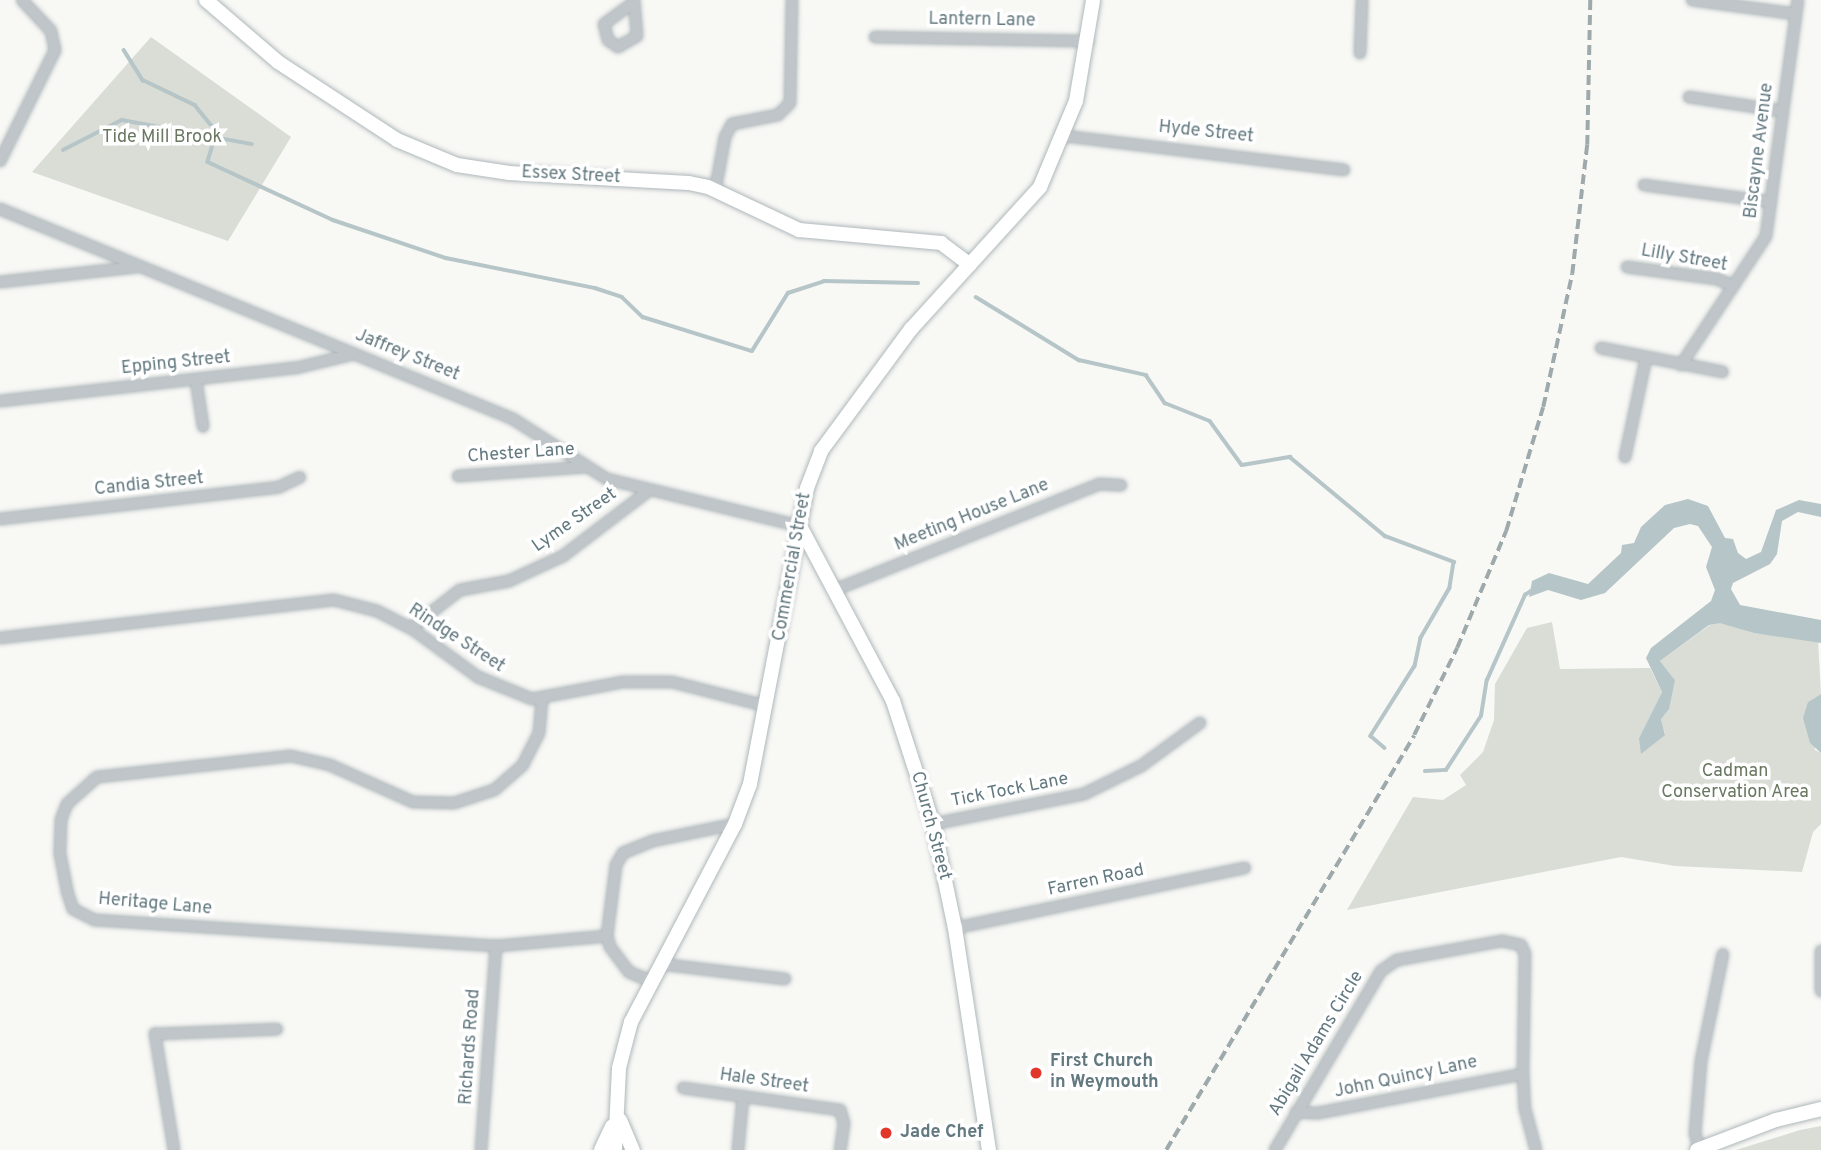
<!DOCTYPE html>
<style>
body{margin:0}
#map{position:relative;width:1821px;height:1150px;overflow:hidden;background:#f8f8f5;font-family:Overpass,sans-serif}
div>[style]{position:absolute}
.green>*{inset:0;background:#d9ddd5}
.water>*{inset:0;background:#b6c5c7}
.stream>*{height:3.5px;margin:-1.75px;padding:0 1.75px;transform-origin:1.75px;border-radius:1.75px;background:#b6c5c7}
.roads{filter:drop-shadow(0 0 2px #afb8bb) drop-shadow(0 0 2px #afb8bb)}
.street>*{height:10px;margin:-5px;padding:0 5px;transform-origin:5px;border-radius:5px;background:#bfc5c8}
.secondary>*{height:14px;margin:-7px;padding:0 7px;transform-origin:7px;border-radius:7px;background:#fff}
.rail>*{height:3.5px;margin-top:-1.75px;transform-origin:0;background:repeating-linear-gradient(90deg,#9ea9ac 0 10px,transparent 0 15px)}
.dots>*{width:19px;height:19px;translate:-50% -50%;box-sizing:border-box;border:4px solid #fff;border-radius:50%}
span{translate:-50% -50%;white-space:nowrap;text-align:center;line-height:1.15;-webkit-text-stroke:7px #fff;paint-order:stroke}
.street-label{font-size:18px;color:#637980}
.park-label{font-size:18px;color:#6a7862}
.poi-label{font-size:18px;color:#637980;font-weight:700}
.left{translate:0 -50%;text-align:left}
</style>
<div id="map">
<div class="green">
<i style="clip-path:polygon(151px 37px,291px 137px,228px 241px,32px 172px)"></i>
<i style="clip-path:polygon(1552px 622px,1560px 669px,1650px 668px,1662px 692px,1639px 738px,1665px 734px,1661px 719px,1675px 680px,1660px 661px,1710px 625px,1720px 622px,1754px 633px,1818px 640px,1821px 694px,1808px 702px,1815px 750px,1821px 753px,1821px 824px,1813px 832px,1802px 872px,1675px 866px,1621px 857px,1347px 910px,1413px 797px,1443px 800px,1466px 785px,1460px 775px,1483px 752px,1494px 720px,1495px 684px,1527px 628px)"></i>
<i style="clip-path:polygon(1821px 1126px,1821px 1150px,1736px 1150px,1800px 1130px)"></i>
</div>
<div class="water">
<i style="clip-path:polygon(1688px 499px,1708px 506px,1725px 538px,1733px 539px,1738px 553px,1746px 559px,1761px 552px,1776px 510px,1799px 500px,1821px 504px,1821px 517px,1798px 512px,1782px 521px,1777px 554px,1770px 564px,1733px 583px,1731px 589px,1740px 605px,1821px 620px,1821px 643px,1754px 633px,1720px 623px,1709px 625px,1660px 661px,1675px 680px,1669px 709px,1661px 719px,1665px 735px,1641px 754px,1639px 738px,1662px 692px,1646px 658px,1651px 648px,1711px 601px,1715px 590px,1706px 567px,1712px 547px,1698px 526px,1690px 524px,1674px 528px,1605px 593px,1581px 600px,1548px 590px,1529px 597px,1531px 587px,1532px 581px,1549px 573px,1588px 584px,1621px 553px,1622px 545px,1634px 543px,1641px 527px,1665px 505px)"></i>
<i style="clip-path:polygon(1821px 694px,1821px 753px,1810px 743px,1803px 718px,1808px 702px)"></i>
</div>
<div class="stream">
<i style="left:124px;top:50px;width:36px;rotate:58deg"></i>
<i style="left:143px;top:80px;width:58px;rotate:25.7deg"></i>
<i style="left:195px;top:105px;width:35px;rotate:51deg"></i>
<i style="left:217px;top:132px;width:31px;rotate:107deg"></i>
<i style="left:208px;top:162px;width:138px;rotate:24.9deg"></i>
<i style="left:333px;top:220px;width:119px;rotate:18.6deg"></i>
<i style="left:446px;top:258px;width:152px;rotate:11.4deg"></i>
<i style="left:595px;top:288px;width:28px;rotate:18deg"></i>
<i style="left:622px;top:297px;width:29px;rotate:44deg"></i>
<i style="left:643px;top:317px;width:114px;rotate:17.3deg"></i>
<i style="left:752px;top:351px;width:68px;rotate:-58.2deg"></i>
<i style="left:788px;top:293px;width:38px;rotate:-18deg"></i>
<i style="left:824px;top:281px;width:94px;rotate:1.2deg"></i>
<i style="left:63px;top:150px;width:66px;rotate:-27deg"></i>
<i style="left:122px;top:120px;width:132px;rotate:10.5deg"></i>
<i style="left:976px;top:297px;width:121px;rotate:31.5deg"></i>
<i style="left:1079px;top:360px;width:69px;rotate:12.6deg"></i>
<i style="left:1146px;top:375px;width:34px;rotate:56deg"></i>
<i style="left:1165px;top:403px;width:48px;rotate:21.8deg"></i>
<i style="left:1210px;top:421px;width:54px;rotate:54deg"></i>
<i style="left:1242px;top:465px;width:49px;rotate:-9.5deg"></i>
<i style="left:1290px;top:457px;width:124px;rotate:39.7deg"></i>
<i style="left:1385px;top:536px;width:74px;rotate:20.6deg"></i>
<i style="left:1454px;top:562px;width:26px;rotate:99deg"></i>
<i style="left:1450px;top:588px;width:58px;rotate:120.1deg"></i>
<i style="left:1421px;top:638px;width:29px;rotate:102deg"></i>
<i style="left:1415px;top:666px;width:83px;rotate:122.2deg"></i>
<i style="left:1371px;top:736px;width:18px;rotate:41deg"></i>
<i style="left:1425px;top:771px;width:21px;rotate:-3deg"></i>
<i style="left:1446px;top:770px;width:64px;rotate:-57.1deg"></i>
<i style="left:1481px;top:716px;width:36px;rotate:-81deg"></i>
<i style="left:1487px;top:680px;width:93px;rotate:-65.9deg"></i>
<i style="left:1525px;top:595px;width:11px;rotate:-34deg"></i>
</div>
<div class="roads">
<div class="street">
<i style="left:634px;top:0;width:36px;rotate:85deg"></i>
<i style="left:637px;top:36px;width:22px;rotate:150deg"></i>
<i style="left:618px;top:47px;width:12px;rotate:-145deg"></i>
<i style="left:608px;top:40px;width:16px;rotate:-104deg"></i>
<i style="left:604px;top:24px;width:37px;rotate:-36deg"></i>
<i style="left:1692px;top:0;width:105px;rotate:7.7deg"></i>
<i style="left:875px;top:37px;width:214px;rotate:1.1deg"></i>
<i style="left:1360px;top:53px;width:53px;rotate:-87.8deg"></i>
<i style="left:1689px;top:97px;width:94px;rotate:8.6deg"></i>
<i style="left:1064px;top:136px;width:282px;rotate:6.9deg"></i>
<i style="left:0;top:161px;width:124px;rotate:-63.6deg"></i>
<i style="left:55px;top:50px;width:19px;rotate:-102deg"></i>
<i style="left:51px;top:31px;width:42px;rotate:-133.1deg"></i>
<i style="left:1644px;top:185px;width:128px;rotate:7.6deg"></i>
<i style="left:715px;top:191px;width:55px;rotate:-79.5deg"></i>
<i style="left:725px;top:137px;width:15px;rotate:-62deg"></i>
<i style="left:732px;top:124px;width:47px;rotate:-11.1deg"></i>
<i style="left:778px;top:115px;width:17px;rotate:-45deg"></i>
<i style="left:790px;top:103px;width:103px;rotate:-88.9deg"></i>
<i style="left:0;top:209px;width:554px;rotate:22.26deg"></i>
<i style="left:513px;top:419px;width:112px;rotate:32.6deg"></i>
<i style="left:607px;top:479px;width:199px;rotate:13.7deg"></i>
<i style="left:1627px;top:267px;width:91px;rotate:7.6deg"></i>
<i style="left:1717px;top:279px;width:18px;rotate:22deg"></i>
<i style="left:0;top:282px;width:137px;rotate:-6.3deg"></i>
<i style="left:1601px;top:348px;width:124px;rotate:11.1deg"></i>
<i style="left:1681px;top:365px;width:154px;rotate:-56.6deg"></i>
<i style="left:1766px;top:236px;width:238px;rotate:-82.3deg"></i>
<i style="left:196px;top:380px;width:47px;rotate:81.3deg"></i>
<i style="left:0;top:401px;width:298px;rotate:-6.4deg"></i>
<i style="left:296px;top:368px;width:60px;rotate:-13.6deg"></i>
<i style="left:1625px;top:457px;width:101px;rotate:-78deg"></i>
<i style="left:458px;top:476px;width:129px;rotate:-4deg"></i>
<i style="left:0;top:519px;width:281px;rotate:-6.5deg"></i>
<i style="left:279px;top:487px;width:23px;rotate:-25deg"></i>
<i style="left:837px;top:589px;width:282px;rotate:-21.8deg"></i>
<i style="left:1099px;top:484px;width:22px;rotate:3deg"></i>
<i style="left:411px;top:628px;width:62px;rotate:-37.8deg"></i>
<i style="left:460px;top:590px;width:50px;rotate:-10.4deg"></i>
<i style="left:509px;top:581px;width:60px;rotate:-24.8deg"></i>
<i style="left:563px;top:556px;width:106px;rotate:-37.3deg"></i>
<i style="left:0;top:638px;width:336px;rotate:-6.5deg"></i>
<i style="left:334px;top:600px;width:44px;rotate:14.3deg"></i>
<i style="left:377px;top:611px;width:38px;rotate:27deg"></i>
<i style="left:411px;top:628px;width:83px;rotate:36.2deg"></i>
<i style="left:478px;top:677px;width:58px;rotate:22.2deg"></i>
<i style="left:532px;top:699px;width:93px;rotate:-10.6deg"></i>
<i style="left:623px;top:682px;width:49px"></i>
<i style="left:672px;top:682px;width:97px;rotate:14.3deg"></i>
<i style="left:542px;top:699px;width:34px;rotate:95deg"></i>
<i style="left:539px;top:733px;width:36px;rotate:117deg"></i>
<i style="left:523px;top:765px;width:38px;rotate:139deg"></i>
<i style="left:494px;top:790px;width:42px;rotate:162deg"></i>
<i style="left:454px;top:803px;width:41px;rotate:-178.6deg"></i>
<i style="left:413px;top:802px;width:91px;rotate:-156deg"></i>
<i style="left:330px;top:765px;width:40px;rotate:-167deg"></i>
<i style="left:291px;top:756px;width:195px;rotate:173.8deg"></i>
<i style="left:97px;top:777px;width:40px;rotate:138deg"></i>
<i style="left:67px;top:804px;width:17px;rotate:111deg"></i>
<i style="left:61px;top:820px;width:34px;rotate:92deg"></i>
<i style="left:60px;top:854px;width:38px;rotate:79deg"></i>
<i style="left:67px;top:891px;width:19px;rotate:72deg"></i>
<i style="left:73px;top:909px;width:25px;rotate:27deg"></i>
<i style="left:95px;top:920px;width:402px;rotate:3.7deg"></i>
<i style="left:496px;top:946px;width:111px;rotate:-5.1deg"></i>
<i style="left:933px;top:824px;width:154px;rotate:-11.2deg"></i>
<i style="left:1084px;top:794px;width:64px;rotate:-26.2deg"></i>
<i style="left:1141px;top:766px;width:73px;rotate:-36.1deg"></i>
<i style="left:955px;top:928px;width:296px;rotate:-11.7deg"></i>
<i style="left:1821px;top:951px;width:40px;rotate:90deg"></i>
<i style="left:660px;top:964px;width:126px;rotate:6.8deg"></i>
<i style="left:651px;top:981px;width:24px;rotate:-158deg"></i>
<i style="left:629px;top:972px;width:31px;rotate:-127deg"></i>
<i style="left:610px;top:947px;width:11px;rotate:-105deg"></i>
<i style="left:607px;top:936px;width:72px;rotate:-82.8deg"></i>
<i style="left:616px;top:865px;width:14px;rotate:-60deg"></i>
<i style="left:623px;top:853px;width:31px;rotate:-22deg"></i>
<i style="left:652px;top:841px;width:85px;rotate:-11.6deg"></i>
<i style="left:683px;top:1088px;width:159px;rotate:8deg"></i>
<i style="left:840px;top:1110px;width:14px;rotate:73deg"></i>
<i style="left:844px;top:1123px;width:27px;rotate:98deg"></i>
<i style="left:1296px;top:1112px;width:22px;rotate:3deg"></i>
<i style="left:1318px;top:1113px;width:209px;rotate:-10.8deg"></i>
<i style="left:1699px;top:1149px;width:16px;rotate:-104deg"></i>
<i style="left:1695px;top:1133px;width:72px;rotate:-85.2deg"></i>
<i style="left:1701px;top:1061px;width:109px;rotate:-78.4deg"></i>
<i style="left:174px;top:1150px;width:118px;rotate:-99.3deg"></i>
<i style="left:155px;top:1034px;width:122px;rotate:-2.3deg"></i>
<i style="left:481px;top:1150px;width:205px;rotate:-85.8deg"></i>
<i style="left:738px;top:1150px;width:54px;rotate:-84.7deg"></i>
<i style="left:1275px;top:1150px;width:208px;rotate:-59.4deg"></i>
<i style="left:1381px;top:971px;width:19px;rotate:-35deg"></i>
<i style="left:1397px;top:960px;width:107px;rotate:-10.3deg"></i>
<i style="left:1502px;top:941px;width:19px;rotate:12deg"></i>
<i style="left:1521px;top:945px;width:10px;rotate:66deg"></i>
<i style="left:1525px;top:954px;width:120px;rotate:91deg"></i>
<i style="left:1523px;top:1074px;width:35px;rotate:87deg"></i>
<i style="left:1525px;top:1109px;width:42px;rotate:75deg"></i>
</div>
<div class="secondary">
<i style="left:206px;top:0;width:95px;rotate:40.7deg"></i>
<i style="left:278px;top:62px;width:142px;rotate:33.2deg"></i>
<i style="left:397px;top:140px;width:65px;rotate:22.6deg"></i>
<i style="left:457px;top:165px;width:53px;rotate:8.7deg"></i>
<i style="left:509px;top:173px;width:180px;rotate:3.2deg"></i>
<i style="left:689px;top:183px;width:19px;rotate:12deg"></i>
<i style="left:708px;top:187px;width:101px;rotate:25.3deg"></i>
<i style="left:799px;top:230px;width:143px;rotate:5.2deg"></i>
<i style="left:941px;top:243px;width:36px;rotate:37deg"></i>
<i style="left:800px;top:526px;width:198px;rotate:62deg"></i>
<i style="left:893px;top:701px;width:129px;rotate:72deg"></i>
<i style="left:933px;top:824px;width:106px;rotate:78.1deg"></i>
<i style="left:955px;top:928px;width:225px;rotate:81.3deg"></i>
<i style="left:620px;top:1120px;width:33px;rotate:67deg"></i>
<i style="left:601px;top:1150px;width:26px;rotate:-65deg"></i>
<i style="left:615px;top:1150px;width:82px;rotate:-87.2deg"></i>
<i style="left:619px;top:1068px;width:48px;rotate:-75.4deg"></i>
<i style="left:631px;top:1022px;width:224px;rotate:-62.3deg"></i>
<i style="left:735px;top:824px;width:43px;rotate:-69.4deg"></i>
<i style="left:750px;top:784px;width:301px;rotate:-79.1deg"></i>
<i style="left:807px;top:488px;width:40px;rotate:-69deg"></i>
<i style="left:821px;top:451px;width:152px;rotate:-53.6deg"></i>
<i style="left:911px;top:329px;width:192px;rotate:-47.7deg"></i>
<i style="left:1040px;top:187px;width:93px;rotate:-67.3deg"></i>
<i style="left:1076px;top:101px;width:102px;rotate:-80.4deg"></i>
<i style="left:1697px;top:1150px;width:85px;rotate:-20.8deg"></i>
<i style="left:1776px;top:1120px;width:46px;rotate:-13.7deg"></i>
</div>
</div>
<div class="rail">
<i style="left:1166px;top:1150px;width:483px;rotate:-59.1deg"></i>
<i style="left:1414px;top:735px;width:97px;rotate:-63.7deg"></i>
<i style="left:1457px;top:648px;width:127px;rotate:-67.3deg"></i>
<i style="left:1506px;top:531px;width:129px;rotate:-73.4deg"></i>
<i style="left:1543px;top:407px;width:136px;rotate:-77.7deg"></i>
<i style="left:1572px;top:274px;width:130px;rotate:-83.4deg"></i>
<i style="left:1587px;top:145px;width:145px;rotate:-88.8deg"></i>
</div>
<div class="dots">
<i style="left:1036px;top:1073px;background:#e3362b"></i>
<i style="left:886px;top:1133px;background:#e3362b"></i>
</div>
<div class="street-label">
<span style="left:982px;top:21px;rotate:1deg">Lantern Lane</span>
<span style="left:1206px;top:133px;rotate:6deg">Hyde Street</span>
<span style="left:1760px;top:151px;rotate:-83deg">Biscayne Avenue</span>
<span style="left:571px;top:176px;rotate:3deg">Essex Street</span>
<span style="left:1684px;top:259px;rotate:10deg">Lilly Street</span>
<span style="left:407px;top:356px;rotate:22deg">Jaffrey Street</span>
<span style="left:176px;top:364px;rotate:-6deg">Epping Street</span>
<span style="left:521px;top:454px;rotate:-4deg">Chester Lane</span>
<span style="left:149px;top:485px;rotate:-6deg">Candia Street</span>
<span style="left:972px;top:516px;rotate:-22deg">Meeting House Lane</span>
<span style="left:575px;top:521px;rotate:-35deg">Lyme Street</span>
<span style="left:793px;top:567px;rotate:-80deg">Commercial Street</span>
<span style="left:456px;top:639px;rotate:33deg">Rindge Street</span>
<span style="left:1010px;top:791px;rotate:-11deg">Tick Tock Lane</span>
<span style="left:930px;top:826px;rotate:75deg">Church Street</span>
<span style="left:1096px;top:881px;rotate:-12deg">Farren Road</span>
<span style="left:155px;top:905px;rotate:5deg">Heritage Lane</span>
<span style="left:1317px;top:1044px;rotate:-59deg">Abigail Adams Circle</span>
<span style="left:471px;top:1047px;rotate:-86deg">Richards Road</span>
<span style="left:1406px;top:1078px;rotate:-12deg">John Quincy Lane</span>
<span style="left:764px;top:1082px;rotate:8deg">Hale Street</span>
</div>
<div class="park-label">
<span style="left:162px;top:138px">Tide Mill Brook</span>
<span style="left:1735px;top:783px">Cadman<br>Conservation Area</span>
</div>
<div class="poi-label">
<span class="left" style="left:1050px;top:1073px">First Church<br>in Weymouth</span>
<span class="left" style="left:900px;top:1133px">Jade Chef</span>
</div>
</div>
